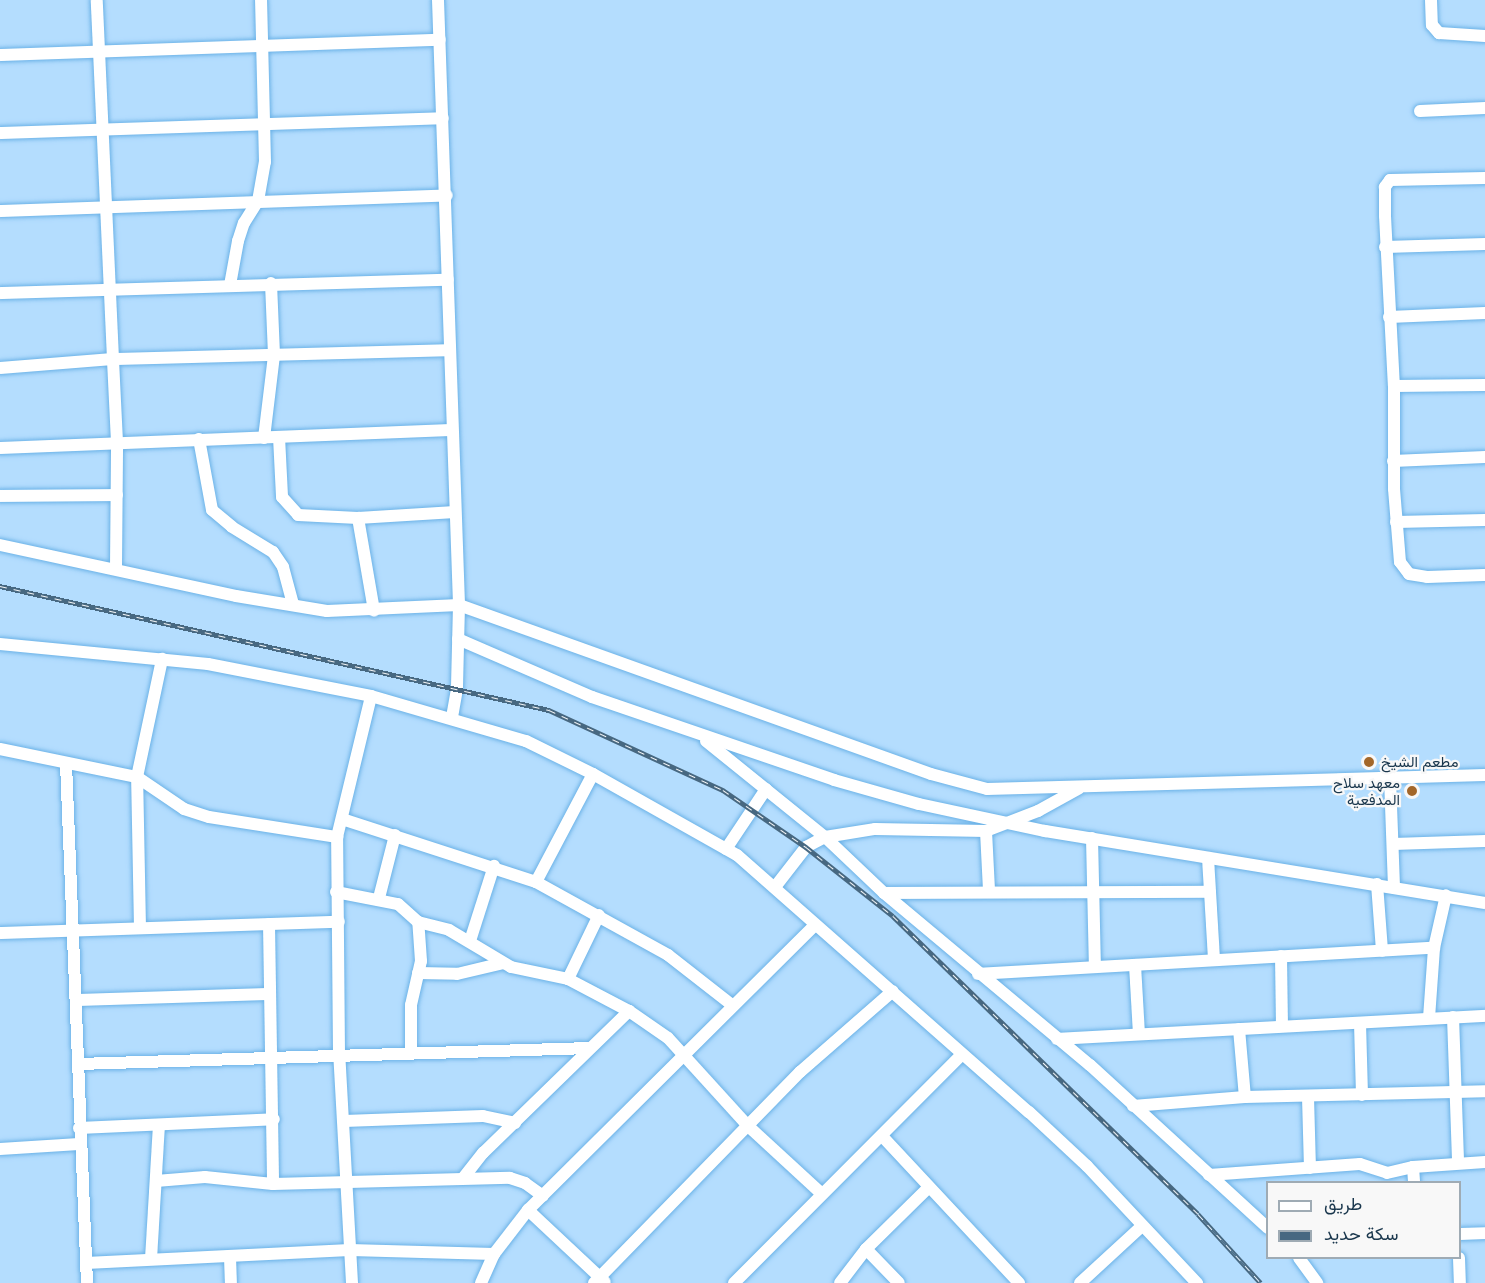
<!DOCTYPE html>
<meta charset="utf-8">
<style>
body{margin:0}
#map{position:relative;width:1485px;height:1283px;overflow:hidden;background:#b4ddfe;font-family:Arial,Vazirmatn,sans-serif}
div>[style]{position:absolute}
.roads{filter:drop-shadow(0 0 2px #6bb2e7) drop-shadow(0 0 2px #6bb2e7)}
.minor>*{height:12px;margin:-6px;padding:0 6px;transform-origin:6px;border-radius:6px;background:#fff}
.rail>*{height:4.5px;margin-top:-2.25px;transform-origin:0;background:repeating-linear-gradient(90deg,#f8f8f8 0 7px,#476881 0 14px);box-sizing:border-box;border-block:2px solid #476881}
.dots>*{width:16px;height:16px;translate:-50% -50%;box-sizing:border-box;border:3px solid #f8f8f8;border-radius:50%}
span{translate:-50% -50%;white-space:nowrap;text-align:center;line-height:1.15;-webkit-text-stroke:4.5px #f8f8f8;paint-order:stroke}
.poi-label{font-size:15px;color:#1a374d}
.left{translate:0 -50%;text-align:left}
.right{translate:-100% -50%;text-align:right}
.legend{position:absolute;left:1266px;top:1181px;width:195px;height:78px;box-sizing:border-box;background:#f8f8f8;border:2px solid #9fabb4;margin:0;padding:8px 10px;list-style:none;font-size:18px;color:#1a374d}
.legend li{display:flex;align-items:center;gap:12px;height:30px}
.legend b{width:30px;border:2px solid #9fabb4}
</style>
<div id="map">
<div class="roads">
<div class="minor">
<i style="left:438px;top:0;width:605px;rotate:88.01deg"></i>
<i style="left:459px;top:605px;width:84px;rotate:91.4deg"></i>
<i style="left:457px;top:689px;width:28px;rotate:100deg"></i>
<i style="left:1431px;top:0;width:25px;rotate:88deg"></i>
<i style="left:1432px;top:25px;width:11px;rotate:49deg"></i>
<i style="left:1439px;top:33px;width:46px;rotate:3.7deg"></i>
<i style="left:0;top:55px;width:440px;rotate:-2deg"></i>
<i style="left:1420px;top:111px;width:65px;rotate:-2.6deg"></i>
<i style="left:0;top:133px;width:443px;rotate:-1.9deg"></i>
<i style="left:1485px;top:178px;width:95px;rotate:178.8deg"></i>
<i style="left:1390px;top:180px;width:9px;rotate:126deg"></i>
<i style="left:1385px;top:187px;width:29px;rotate:90deg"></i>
<i style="left:1385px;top:216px;width:170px;rotate:87deg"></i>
<i style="left:1394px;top:386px;width:103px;rotate:90deg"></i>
<i style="left:1394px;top:489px;width:73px;rotate:85.3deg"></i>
<i style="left:1400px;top:562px;width:15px;rotate:53deg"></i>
<i style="left:1409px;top:574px;width:18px;rotate:9deg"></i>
<i style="left:1427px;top:577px;width:58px;rotate:-2deg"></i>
<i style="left:0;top:211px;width:447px;rotate:-2deg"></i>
<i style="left:1385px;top:247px;width:100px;rotate:-1.7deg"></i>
<i style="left:230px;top:285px;width:45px;rotate:-79.7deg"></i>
<i style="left:238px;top:241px;width:19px;rotate:-72deg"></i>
<i style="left:244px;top:223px;width:26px;rotate:-58deg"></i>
<i style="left:258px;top:201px;width:40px;rotate:-80deg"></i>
<i style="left:265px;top:162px;width:162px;rotate:-91.4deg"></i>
<i style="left:0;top:293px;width:448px;rotate:-1.7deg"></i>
<i style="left:1389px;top:317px;width:96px;rotate:-2.4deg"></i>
<i style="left:0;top:368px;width:113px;rotate:-4.6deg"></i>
<i style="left:113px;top:359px;width:359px;rotate:-92.6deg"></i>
<i style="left:1394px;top:386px;width:91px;rotate:-0.6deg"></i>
<i style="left:279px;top:437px;width:60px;rotate:87.1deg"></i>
<i style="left:282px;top:497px;width:24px;rotate:48deg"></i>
<i style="left:298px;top:515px;width:60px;rotate:2.9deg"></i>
<i style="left:358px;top:518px;width:97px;rotate:-3.5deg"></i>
<i style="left:264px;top:438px;width:84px;rotate:-83.1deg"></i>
<i style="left:274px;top:355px;width:72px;rotate:-92.4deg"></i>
<i style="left:199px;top:439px;width:72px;rotate:79.6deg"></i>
<i style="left:212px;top:510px;width:26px;rotate:40deg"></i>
<i style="left:232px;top:527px;width:48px;rotate:31.4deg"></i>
<i style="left:273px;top:552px;width:18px;rotate:56deg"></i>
<i style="left:283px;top:567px;width:39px;rotate:75deg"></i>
<i style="left:0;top:448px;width:451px;rotate:-2.3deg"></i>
<i style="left:1393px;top:461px;width:92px;rotate:-2.5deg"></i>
<i style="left:0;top:496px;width:117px;rotate:-0.5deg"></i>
<i style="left:358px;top:518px;width:94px;rotate:80.2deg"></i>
<i style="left:1396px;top:522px;width:89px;rotate:-1.3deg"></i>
<i style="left:0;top:545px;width:241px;rotate:12.2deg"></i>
<i style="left:236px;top:596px;width:92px;rotate:9.4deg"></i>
<i style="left:327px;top:611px;width:132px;rotate:-2.6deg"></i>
<i style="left:459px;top:605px;width:501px;rotate:19.7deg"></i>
<i style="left:931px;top:774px;width:58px;rotate:15deg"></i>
<i style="left:987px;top:789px;width:498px;rotate:-1.6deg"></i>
<i style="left:116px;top:567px;width:125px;rotate:-89.5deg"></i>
<i style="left:117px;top:442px;width:83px;rotate:-92.8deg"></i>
<i style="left:113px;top:359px;width:337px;rotate:-1.5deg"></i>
<i style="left:458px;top:639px;width:146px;rotate:23.4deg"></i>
<i style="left:592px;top:697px;width:256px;rotate:18.9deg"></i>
<i style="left:834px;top:780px;width:88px;rotate:15.8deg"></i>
<i style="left:919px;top:804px;width:129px;rotate:12.1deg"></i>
<i style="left:1045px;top:831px;width:446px;rotate:9.3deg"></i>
<i style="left:0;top:644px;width:209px;rotate:5.5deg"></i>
<i style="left:208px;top:664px;width:166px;rotate:11.1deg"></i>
<i style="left:371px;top:696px;width:161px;rotate:16.2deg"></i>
<i style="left:526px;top:741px;width:75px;rotate:26.2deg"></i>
<i style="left:593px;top:774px;width:165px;rotate:29.4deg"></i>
<i style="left:737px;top:855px;width:389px;rotate:41.4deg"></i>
<i style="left:1029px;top:1112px;width:79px;rotate:43deg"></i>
<i style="left:1087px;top:1166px;width:161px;rotate:46.8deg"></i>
<i style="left:706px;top:741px;width:153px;rotate:38.9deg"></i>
<i style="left:825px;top:837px;width:81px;rotate:43.5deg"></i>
<i style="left:884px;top:893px;width:268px;rotate:39.9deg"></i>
<i style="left:1090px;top:1065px;width:241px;rotate:42.5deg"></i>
<i style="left:0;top:749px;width:140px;rotate:11.6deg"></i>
<i style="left:137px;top:777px;width:57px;rotate:34.2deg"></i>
<i style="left:184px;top:809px;width:26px;rotate:18deg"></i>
<i style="left:209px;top:817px;width:130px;rotate:8.9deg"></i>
<i style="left:66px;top:763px;width:520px;rotate:87.69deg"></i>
<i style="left:1390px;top:778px;width:110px;rotate:87.9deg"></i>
<i style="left:342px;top:819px;width:204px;rotate:18deg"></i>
<i style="left:536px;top:882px;width:151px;rotate:28.9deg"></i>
<i style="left:668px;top:955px;width:81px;rotate:38deg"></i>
<i style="left:986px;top:831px;width:60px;rotate:87.1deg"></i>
<i style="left:1092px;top:838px;width:128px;rotate:88.7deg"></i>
<i style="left:1393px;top:844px;width:92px;rotate:-1.9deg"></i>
<i style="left:726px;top:849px;width:72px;rotate:-56.3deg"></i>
<i style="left:1208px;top:858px;width:101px;rotate:86.6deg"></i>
<i style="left:536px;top:882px;width:122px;rotate:-62.2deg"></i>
<i style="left:1377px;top:884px;width:67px;rotate:85.7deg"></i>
<i style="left:775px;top:887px;width:51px;rotate:-52.2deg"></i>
<i style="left:806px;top:847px;width:21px;rotate:-28deg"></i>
<i style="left:825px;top:837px;width:51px;rotate:-9.1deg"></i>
<i style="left:875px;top:829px;width:111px;rotate:1deg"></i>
<i style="left:986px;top:831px;width:56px;rotate:-21deg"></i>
<i style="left:1038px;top:811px;width:46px;rotate:-28.8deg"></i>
<i style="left:336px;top:892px;width:63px;rotate:11deg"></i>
<i style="left:398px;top:904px;width:27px;rotate:42deg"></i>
<i style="left:418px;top:922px;width:32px;rotate:14deg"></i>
<i style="left:449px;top:930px;width:72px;rotate:30.8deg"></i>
<i style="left:511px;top:967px;width:58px;rotate:11.9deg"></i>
<i style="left:568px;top:979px;width:69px;rotate:27.7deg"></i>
<i style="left:629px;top:1011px;width:47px;rotate:34.7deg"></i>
<i style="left:668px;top:1038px;width:119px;rotate:47.7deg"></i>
<i style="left:748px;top:1126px;width:100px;rotate:42.6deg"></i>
<i style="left:884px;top:893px;width:326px;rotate:-0.2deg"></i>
<i style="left:379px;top:898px;width:65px;rotate:-75.7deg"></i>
<i style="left:269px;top:924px;width:260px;rotate:89.1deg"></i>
<i style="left:140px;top:928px;width:151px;rotate:-91.1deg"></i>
<i style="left:137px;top:777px;width:121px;rotate:-78deg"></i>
<i style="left:0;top:933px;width:339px;rotate:-1.9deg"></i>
<i style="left:470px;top:941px;width:79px;rotate:-72.3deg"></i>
<i style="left:1281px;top:956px;width:70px;rotate:89.2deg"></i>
<i style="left:1135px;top:965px;width:69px;rotate:86.7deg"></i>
<i style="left:418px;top:973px;width:39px;rotate:1deg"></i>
<i style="left:457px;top:974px;width:47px;rotate:-13.4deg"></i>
<i style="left:978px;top:974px;width:457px;rotate:-3.3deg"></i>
<i style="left:568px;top:979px;width:71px;rotate:-64.2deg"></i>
<i style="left:76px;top:1000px;width:193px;rotate:-1.8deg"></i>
<i style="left:1453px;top:1017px;width:146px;rotate:88deg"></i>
<i style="left:1429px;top:1018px;width:70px;rotate:-85.9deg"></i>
<i style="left:1434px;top:948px;width:54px;rotate:-77.2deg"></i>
<i style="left:1360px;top:1023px;width:72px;rotate:88.4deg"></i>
<i style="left:1239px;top:1029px;width:68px;rotate:85deg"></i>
<i style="left:1057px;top:1039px;width:429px;rotate:-3.1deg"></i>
<i style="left:411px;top:1052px;width:47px;rotate:-90deg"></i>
<i style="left:411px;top:1005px;width:45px;rotate:-77.2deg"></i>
<i style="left:421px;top:961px;width:39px;rotate:-94deg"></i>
<i style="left:78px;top:1064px;width:511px;rotate:-1.79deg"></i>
<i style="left:1308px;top:1097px;width:71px;rotate:88.4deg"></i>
<i style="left:1133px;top:1106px;width:112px;rotate:-4.6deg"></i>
<i style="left:1245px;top:1097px;width:240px;rotate:-1.4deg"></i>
<i style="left:344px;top:1121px;width:139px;rotate:-2.1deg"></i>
<i style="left:483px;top:1116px;width:33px;rotate:12deg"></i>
<i style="left:79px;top:1128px;width:195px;rotate:-2.6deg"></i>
<i style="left:882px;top:1136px;width:201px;rotate:47deg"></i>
<i style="left:0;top:1149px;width:79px;rotate:-3.6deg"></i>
<i style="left:1413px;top:1167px;width:15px;rotate:86deg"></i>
<i style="left:1209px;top:1175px;width:151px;rotate:-4.2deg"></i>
<i style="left:1360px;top:1164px;width:28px;rotate:18deg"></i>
<i style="left:1387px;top:1173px;width:27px;rotate:-13deg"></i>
<i style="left:1413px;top:1167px;width:72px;rotate:-4deg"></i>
<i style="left:464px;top:1177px;width:31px;rotate:-52deg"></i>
<i style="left:483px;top:1153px;width:204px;rotate:-44.2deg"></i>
<i style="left:156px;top:1181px;width:49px;rotate:-4.7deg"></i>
<i style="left:205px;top:1177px;width:68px;rotate:5.9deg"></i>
<i style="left:273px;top:1184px;width:237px;rotate:-1.5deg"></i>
<i style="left:510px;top:1178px;width:16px;rotate:18deg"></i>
<i style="left:525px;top:1183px;width:22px;rotate:36deg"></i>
<i style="left:528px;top:1210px;width:105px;rotate:43.1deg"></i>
<i style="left:1460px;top:1234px;width:25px;rotate:-2deg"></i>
<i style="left:866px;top:1249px;width:47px;rotate:45.9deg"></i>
<i style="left:230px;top:1257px;width:26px;rotate:88deg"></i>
<i style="left:1299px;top:1258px;width:31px;rotate:54deg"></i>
<i style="left:1459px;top:1258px;width:25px;rotate:88deg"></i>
<i style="left:151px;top:1259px;width:134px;rotate:-86.6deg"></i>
<i style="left:86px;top:1263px;width:264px;rotate:-2.8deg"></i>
<i style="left:350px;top:1250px;width:144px;rotate:1.6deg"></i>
<i style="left:352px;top:1283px;width:229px;rotate:-93.2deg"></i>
<i style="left:339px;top:1054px;width:217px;rotate:-90.5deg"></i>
<i style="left:337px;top:837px;width:145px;rotate:-76.4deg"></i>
<i style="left:481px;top:1283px;width:32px;rotate:-66deg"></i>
<i style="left:494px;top:1254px;width:56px;rotate:-52.3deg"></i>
<i style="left:528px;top:1210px;width:403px;rotate:-44.8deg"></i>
<i style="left:594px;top:1283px;width:295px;rotate:-45.7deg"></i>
<i style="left:800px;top:1072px;width:123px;rotate:-41.1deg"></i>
<i style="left:734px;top:1283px;width:322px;rotate:-45.1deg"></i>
<i style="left:840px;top:1283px;width:43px;rotate:-52.6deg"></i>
<i style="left:866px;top:1249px;width:88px;rotate:-44.5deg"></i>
<i style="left:1080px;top:1283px;width:84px;rotate:-42.6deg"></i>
</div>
</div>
<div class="rail">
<i style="left:0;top:586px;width:563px;rotate:12.73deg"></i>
<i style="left:549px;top:710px;width:192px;rotate:24.7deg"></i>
<i style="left:723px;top:790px;width:101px;rotate:34.5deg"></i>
<i style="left:806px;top:847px;width:111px;rotate:38.4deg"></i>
<i style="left:893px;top:916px;width:426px;rotate:44.3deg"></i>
<i style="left:1198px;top:1214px;width:93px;rotate:47.6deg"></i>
</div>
<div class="dots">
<i style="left:1369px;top:762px;background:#a3672a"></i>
<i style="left:1412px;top:791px;background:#a3672a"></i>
</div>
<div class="poi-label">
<span class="left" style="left:1381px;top:762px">مطعم الشيخ</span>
<span class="right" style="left:1400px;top:791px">معهد سلاح<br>المدفعية</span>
</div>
<ul class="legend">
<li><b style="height:8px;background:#fff"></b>طريق</li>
<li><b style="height:8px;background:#476881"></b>سكة حديد</li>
</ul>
</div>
